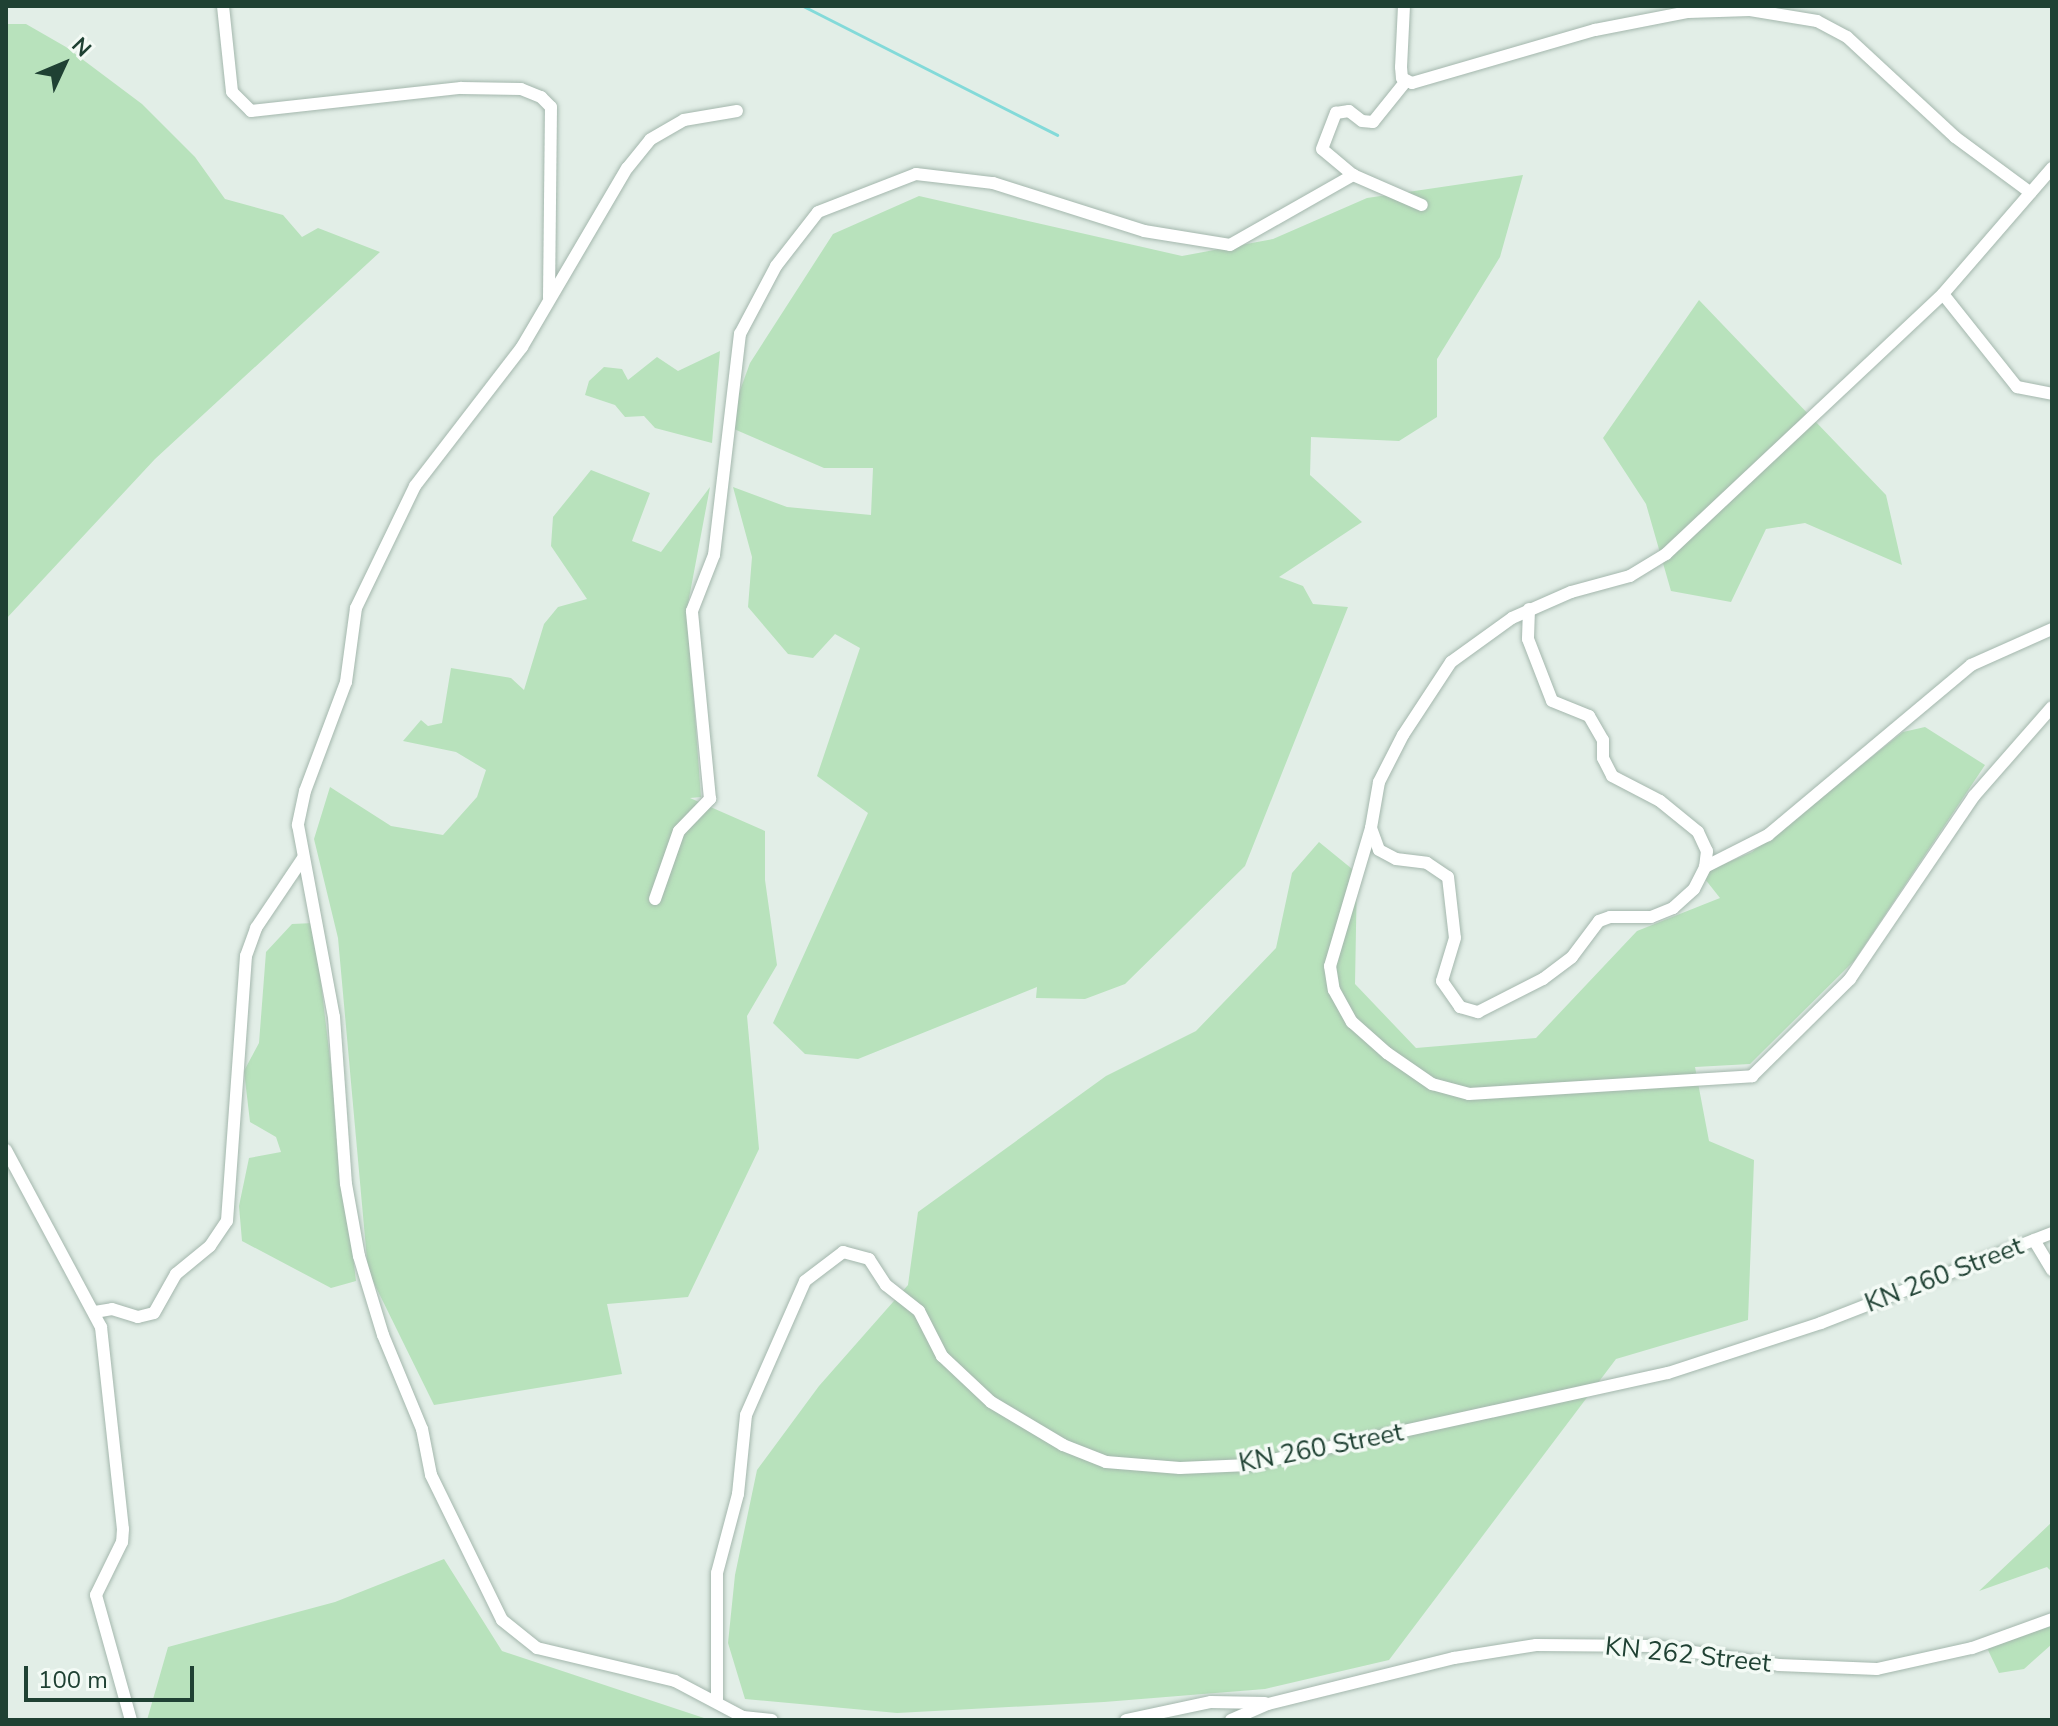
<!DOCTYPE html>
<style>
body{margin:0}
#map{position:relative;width:2058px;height:1726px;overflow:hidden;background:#e2eee7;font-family:"Nunito Sans",sans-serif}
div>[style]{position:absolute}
.green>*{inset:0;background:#b8e2bc}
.stream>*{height:3px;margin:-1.5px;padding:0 1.5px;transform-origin:1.5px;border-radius:1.5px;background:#83dad9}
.roads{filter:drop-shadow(0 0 2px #a4b7ad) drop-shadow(0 0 2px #a4b7ad)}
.minor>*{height:12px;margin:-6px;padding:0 6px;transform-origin:6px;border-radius:6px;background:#fff}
span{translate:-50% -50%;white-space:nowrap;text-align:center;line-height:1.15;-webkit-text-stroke:7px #f3faf5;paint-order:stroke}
.street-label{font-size:26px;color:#1f4133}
.frame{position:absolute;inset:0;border:8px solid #1f4133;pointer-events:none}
.north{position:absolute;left:24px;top:24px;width:80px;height:80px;-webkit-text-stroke:6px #f3faf5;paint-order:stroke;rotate:46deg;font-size:22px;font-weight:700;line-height:32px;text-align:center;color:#1f4133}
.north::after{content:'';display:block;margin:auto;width:28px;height:36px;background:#1f4133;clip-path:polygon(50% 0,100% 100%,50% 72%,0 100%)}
.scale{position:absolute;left:24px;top:1666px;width:170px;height:36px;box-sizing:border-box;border:4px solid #1f4133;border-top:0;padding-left:10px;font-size:24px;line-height:28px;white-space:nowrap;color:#1f4133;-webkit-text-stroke:6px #f3faf5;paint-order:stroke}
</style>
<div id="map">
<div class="green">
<i style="clip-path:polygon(6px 24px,26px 24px,66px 47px,142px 104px,195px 157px,225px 199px,283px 215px,302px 237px,318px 228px,380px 252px,155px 459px,6px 619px)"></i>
<i style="clip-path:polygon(1523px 175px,1500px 257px,1437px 359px,1437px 417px,1399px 441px,1311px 437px,1310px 475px,1362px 522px,1279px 577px,1303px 586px,1313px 604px,1348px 607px,1245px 866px,1125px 984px,1085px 999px,1036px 998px,1037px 987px,858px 1059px,805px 1054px,773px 1023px,868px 813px,817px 776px,860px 648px,835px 634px,813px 658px,788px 654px,748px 607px,752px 557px,733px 487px,787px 507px,871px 515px,873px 468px,824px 468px,727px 426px,750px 363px,833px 234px,919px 196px,1182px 256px,1273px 239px,1367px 198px)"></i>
<i style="clip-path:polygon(1699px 300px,1886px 495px,1902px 565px,1805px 523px,1766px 529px,1731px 602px,1671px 591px,1646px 504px,1603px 438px)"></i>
<i style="clip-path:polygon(720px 351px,712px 443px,655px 428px,644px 416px,625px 417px,615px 405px,585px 395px,589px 381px,604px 367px,622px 369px,628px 380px,657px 357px,678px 371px)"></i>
<i style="clip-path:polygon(591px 470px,650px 493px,632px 541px,661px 552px,710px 487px,687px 609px,701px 797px,690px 798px,765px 831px,765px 880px,777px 965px,747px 1016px,759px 1149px,688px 1297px,607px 1304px,622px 1374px,434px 1405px,368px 1271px,338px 938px,314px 839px,330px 787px,391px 826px,443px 835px,477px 797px,486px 770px,456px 752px,403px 741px,421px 720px,428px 726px,442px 723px,451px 668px,511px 678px,524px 690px,544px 624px,558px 607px,587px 599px,551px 546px,553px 517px)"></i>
<i style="clip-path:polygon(1925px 727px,1985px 765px,1854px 961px,1750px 1064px,1695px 1067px,1709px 1141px,1754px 1160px,1748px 1320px,1616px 1359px,1389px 1660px,1265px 1689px,1104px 1702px,897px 1713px,745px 1699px,728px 1643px,735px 1575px,757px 1470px,819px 1386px,908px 1285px,918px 1212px,1106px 1076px,1196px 1031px,1276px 948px,1292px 873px,1319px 842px,1357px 873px,1355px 984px,1416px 1048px,1536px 1038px,1637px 931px,1720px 898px,1701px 874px,1752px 852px,1903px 732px)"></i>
<i style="clip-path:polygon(314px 923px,356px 1281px,331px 1288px,242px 1241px,239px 1206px,249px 1158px,281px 1152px,276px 1137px,250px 1122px,244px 1071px,259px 1043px,266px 952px,292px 924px)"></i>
<i style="clip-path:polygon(2052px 1522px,2052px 1572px,2047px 1567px,1979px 1591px)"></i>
<i style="clip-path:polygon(444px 1559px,502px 1651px,704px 1718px,738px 1720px,147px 1720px,168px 1647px,335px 1602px)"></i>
<i style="clip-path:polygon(2051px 1624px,2052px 1644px,2024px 1669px,1999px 1673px,1987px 1648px)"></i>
</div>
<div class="stream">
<i style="left:803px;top:6px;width:285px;rotate:26.9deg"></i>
</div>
<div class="roads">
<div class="minor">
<i style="left:223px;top:6px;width:86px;rotate:84deg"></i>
<i style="left:232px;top:92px;width:27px;rotate:45deg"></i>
<i style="left:251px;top:111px;width:211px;rotate:-6.3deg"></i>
<i style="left:461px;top:88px;width:60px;rotate:1deg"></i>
<i style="left:521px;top:89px;width:22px;rotate:22deg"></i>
<i style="left:541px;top:97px;width:14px;rotate:45deg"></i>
<i style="left:551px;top:107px;width:191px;rotate:90.6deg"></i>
<i style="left:1404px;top:6px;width:61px;rotate:92.8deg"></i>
<i style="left:1401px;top:67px;width:11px;rotate:85deg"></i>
<i style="left:1402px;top:78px;width:11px;rotate:27deg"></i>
<i style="left:1412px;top:83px;width:191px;rotate:-16.2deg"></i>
<i style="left:1595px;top:30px;width:95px;rotate:-11deg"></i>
<i style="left:1688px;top:12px;width:62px;rotate:-1.8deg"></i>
<i style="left:1750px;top:10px;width:68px;rotate:9.3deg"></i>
<i style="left:1817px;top:21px;width:34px;rotate:28deg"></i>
<i style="left:1847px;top:37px;width:147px;rotate:42.8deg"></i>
<i style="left:1955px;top:137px;width:94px;rotate:36.4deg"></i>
<i style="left:737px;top:111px;width:54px;rotate:170.4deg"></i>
<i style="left:684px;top:120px;width:39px;rotate:150deg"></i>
<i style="left:650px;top:140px;width:36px;rotate:129deg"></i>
<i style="left:627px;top:168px;width:208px;rotate:120.4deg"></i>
<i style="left:522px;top:347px;width:175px;rotate:127.6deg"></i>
<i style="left:415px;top:486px;width:136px;rotate:115.8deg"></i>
<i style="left:356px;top:608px;width:75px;rotate:97.7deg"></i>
<i style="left:346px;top:682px;width:116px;rotate:110.6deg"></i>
<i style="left:305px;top:791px;width:35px;rotate:102deg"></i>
<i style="left:298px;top:825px;width:195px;rotate:79.4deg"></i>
<i style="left:334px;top:1017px;width:167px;rotate:85.9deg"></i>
<i style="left:346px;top:1184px;width:73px;rotate:79.8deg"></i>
<i style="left:359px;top:1256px;width:83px;rotate:73.1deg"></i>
<i style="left:383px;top:1335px;width:102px;rotate:67.5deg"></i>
<i style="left:422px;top:1429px;width:47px;rotate:78.9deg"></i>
<i style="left:431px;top:1475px;width:161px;rotate:63.9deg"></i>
<i style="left:502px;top:1620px;width:45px;rotate:38.7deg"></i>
<i style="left:537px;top:1648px;width:142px;rotate:13.4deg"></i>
<i style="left:675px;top:1681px;width:77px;rotate:27.9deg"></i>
<i style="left:743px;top:1717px;width:29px;rotate:6deg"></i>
<i style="left:2052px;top:168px;width:167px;rotate:130.9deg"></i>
<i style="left:1943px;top:294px;width:380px;rotate:136.8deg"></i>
<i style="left:1666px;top:554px;width:42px;rotate:148.6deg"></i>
<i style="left:1630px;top:576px;width:61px;rotate:164.8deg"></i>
<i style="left:1571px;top:592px;width:64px;rotate:156.2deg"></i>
<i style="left:1512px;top:618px;width:75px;rotate:144.2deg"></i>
<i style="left:1451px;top:662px;width:87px;rotate:123.3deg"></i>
<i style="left:1403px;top:735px;width:53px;rotate:117.1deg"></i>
<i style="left:1379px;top:782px;width:47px;rotate:99.9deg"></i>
<i style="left:1371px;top:828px;width:144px;rotate:106.5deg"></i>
<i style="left:1330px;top:966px;width:24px;rotate:81deg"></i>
<i style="left:1334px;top:990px;width:37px;rotate:61deg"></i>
<i style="left:1352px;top:1022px;width:47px;rotate:41.5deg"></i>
<i style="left:1387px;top:1053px;width:55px;rotate:34.6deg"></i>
<i style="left:1432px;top:1084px;width:38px;rotate:15deg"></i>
<i style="left:1469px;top:1094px;width:284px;rotate:-3.6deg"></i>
<i style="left:1752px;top:1076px;width:138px;rotate:-44.7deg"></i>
<i style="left:1850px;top:979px;width:221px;rotate:-55.9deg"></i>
<i style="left:1974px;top:796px;width:118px;rotate:-48.8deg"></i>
<i style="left:1353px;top:175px;width:40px;rotate:-140deg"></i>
<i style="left:1322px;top:149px;width:39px;rotate:-69deg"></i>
<i style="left:1336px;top:113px;width:13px;rotate:-9deg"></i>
<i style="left:1349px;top:111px;width:16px;rotate:38deg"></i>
<i style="left:1362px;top:121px;width:11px;rotate:5deg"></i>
<i style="left:1373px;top:122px;width:53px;rotate:-51.2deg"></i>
<i style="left:1943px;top:294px;width:119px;rotate:51.5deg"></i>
<i style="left:2017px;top:387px;width:36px;rotate:11deg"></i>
<i style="left:1529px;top:609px;width:30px;rotate:92deg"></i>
<i style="left:1528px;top:639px;width:66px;rotate:68.8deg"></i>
<i style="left:1552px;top:701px;width:40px;rotate:22deg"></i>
<i style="left:1589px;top:716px;width:28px;rotate:60deg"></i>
<i style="left:1603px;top:740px;width:18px;rotate:90deg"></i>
<i style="left:1603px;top:758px;width:20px;rotate:63deg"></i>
<i style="left:1612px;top:776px;width:54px;rotate:27.5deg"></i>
<i style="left:1660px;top:801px;width:49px;rotate:39.2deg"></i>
<i style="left:1698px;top:832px;width:21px;rotate:65deg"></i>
<i style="left:1707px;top:851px;width:16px;rotate:97deg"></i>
<i style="left:1371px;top:828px;width:23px;rotate:70deg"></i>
<i style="left:1379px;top:850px;width:19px;rotate:28deg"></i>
<i style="left:1396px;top:859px;width:31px;rotate:7deg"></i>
<i style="left:1427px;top:863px;width:25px;rotate:34deg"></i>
<i style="left:1448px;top:877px;width:61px;rotate:83.5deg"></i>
<i style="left:1455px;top:938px;width:45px;rotate:106.8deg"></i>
<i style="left:1442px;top:981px;width:32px;rotate:55deg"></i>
<i style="left:1460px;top:1007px;width:19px;rotate:16deg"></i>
<i style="left:1478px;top:1012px;width:73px;rotate:-26.9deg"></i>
<i style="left:1543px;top:979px;width:36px;rotate:-37deg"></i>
<i style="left:1572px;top:957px;width:45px;rotate:-53.1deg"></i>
<i style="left:1599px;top:921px;width:12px;rotate:-20deg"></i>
<i style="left:1610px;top:917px;width:41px"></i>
<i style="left:1651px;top:917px;width:24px;rotate:-22deg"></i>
<i style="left:1673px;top:908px;width:28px;rotate:-42deg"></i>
<i style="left:1694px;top:889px;width:25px;rotate:-63deg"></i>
<i style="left:1705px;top:867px;width:71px;rotate:-26.9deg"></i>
<i style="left:1768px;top:835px;width:265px;rotate:-39.9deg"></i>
<i style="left:1971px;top:665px;width:89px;rotate:-24deg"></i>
<i style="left:655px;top:899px;width:72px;rotate:-70.6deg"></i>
<i style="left:679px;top:831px;width:45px;rotate:-45.9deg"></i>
<i style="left:710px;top:799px;width:189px;rotate:-95.5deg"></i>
<i style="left:692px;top:611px;width:60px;rotate:-68.6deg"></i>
<i style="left:714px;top:555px;width:223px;rotate:-83.3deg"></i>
<i style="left:740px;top:334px;width:77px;rotate:-62.1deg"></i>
<i style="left:776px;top:266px;width:68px;rotate:-52.1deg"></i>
<i style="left:818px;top:212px;width:105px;rotate:-21.2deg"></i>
<i style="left:916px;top:174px;width:78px;rotate:6.7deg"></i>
<i style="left:993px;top:183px;width:158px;rotate:17.6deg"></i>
<i style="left:1144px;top:231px;width:87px;rotate:9.2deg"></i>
<i style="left:1230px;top:245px;width:142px;rotate:-29.6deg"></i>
<i style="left:1353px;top:175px;width:75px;rotate:23.5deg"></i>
<i style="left:6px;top:1150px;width:201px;rotate:61.8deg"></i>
<i style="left:101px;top:1327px;width:203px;rotate:83.8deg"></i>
<i style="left:123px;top:1529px;width:13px;rotate:94deg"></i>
<i style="left:122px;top:1542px;width:59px;rotate:116.1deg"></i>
<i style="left:96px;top:1595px;width:130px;rotate:74.4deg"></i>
<i style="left:2034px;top:1240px;width:35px;rotate:59deg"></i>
<i style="left:95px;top:1312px;width:17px;rotate:-10deg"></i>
<i style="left:112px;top:1309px;width:27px;rotate:17deg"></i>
<i style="left:138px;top:1317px;width:16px;rotate:-14deg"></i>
<i style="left:154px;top:1313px;width:45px;rotate:-60.6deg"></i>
<i style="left:176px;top:1274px;width:44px;rotate:-39.5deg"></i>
<i style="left:210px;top:1246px;width:30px;rotate:-56deg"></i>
<i style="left:227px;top:1221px;width:266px;rotate:-85.9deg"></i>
<i style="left:246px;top:956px;width:30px;rotate:-70deg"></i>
<i style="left:256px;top:928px;width:84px;rotate:-56.1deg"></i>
<i style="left:717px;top:1701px;width:128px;rotate:-90deg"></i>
<i style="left:717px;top:1573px;width:82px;rotate:-75.1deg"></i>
<i style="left:738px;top:1494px;width:79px;rotate:-84.2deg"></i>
<i style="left:746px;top:1415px;width:146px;rotate:-66.2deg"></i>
<i style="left:805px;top:1281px;width:48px;rotate:-37.3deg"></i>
<i style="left:843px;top:1252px;width:27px;rotate:15deg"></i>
<i style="left:869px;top:1259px;width:31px;rotate:57deg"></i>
<i style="left:886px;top:1285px;width:42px;rotate:38.2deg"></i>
<i style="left:919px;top:1311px;width:51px;rotate:62.9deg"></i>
<i style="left:942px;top:1356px;width:67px;rotate:43.2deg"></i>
<i style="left:991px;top:1402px;width:84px;rotate:30.8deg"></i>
<i style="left:1063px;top:1445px;width:46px;rotate:21.6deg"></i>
<i style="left:1106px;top:1462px;width:74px;rotate:4.6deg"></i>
<i style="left:1180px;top:1468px;width:69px;rotate:-2.5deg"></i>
<i style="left:1249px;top:1465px;width:429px;rotate:-12.4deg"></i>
<i style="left:1668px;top:1373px;width:161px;rotate:-18.1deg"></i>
<i style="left:1821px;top:1323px;width:248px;rotate:-21.3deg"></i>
<i style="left:1126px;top:1720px;width:87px;rotate:-12deg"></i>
<i style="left:1211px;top:1702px;width:54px;rotate:1.1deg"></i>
<i style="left:1231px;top:1720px;width:40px;rotate:-23.4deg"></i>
<i style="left:1268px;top:1704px;width:192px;rotate:-13.9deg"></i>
<i style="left:1454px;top:1658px;width:83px;rotate:-9deg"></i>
<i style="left:1536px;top:1645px;width:118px;rotate:0.5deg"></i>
<i style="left:1654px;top:1646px;width:126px;rotate:8.6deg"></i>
<i style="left:1779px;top:1665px;width:98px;rotate:2.3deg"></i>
<i style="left:1877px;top:1669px;width:97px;rotate:-12.5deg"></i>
<i style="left:1972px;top:1648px;width:85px;rotate:-19.9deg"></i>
</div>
</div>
<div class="street-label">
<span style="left:1944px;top:1275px;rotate:-21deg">KN 260 Street</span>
<span style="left:1321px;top:1448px;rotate:-11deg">KN 260 Street</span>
<span style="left:1688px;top:1655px;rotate:6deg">KN 262 Street</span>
</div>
<div class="frame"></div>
<div class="north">N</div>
<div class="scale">100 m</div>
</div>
